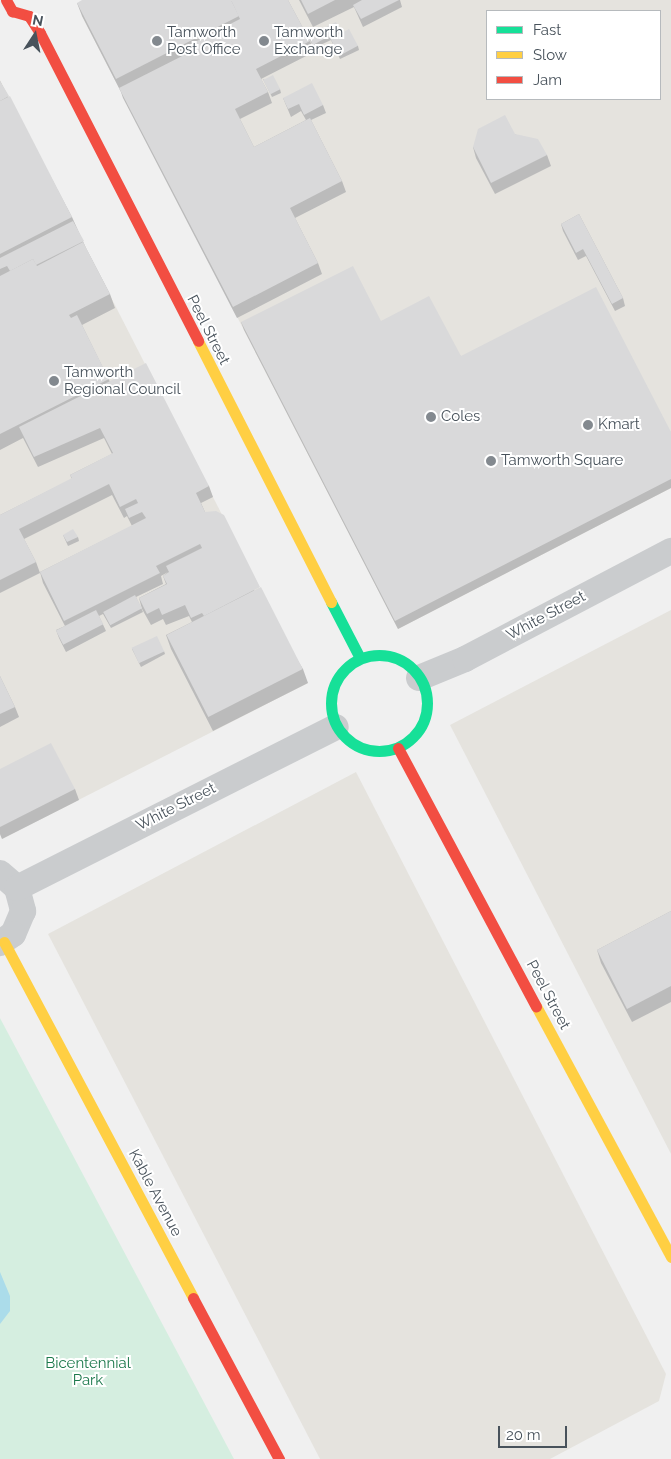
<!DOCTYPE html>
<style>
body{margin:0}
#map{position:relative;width:671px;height:1459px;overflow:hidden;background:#f0f0f0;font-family:Raleway,sans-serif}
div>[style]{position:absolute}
.commercial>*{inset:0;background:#e5e3de}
.green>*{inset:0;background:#d5eee0}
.water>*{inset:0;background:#abdcea}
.street>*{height:26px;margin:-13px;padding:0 13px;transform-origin:13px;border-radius:13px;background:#caccce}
.fast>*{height:11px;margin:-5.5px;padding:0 5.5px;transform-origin:5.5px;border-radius:5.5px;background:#16e098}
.fast>.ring{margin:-5.5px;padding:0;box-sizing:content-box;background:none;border:11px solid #16e098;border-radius:50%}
.slow>*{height:11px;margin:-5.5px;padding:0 5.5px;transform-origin:5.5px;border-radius:5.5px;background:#ffcf43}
.jam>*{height:11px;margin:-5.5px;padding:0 5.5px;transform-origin:5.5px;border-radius:5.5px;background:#f24e42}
.wall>*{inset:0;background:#bbb}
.building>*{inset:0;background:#d9d9da;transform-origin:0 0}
.dots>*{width:14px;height:14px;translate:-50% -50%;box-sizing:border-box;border:2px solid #fff;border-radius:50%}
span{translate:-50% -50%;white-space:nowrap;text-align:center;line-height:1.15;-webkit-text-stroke:4px #fff;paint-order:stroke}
.poi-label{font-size:15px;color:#48525b}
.left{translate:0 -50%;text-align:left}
.street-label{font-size:15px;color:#48525b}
.park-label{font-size:15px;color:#1c794c}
.legend{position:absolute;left:486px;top:10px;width:175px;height:90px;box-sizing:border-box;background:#fff;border:1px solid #b6babd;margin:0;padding:6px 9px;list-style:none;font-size:15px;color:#48525b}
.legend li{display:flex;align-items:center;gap:10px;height:25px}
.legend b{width:25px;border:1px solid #b6babd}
.north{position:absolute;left:10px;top:10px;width:50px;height:50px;-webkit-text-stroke:4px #fff;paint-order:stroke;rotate:11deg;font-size:14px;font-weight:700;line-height:20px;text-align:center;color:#48525b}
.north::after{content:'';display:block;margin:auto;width:18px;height:22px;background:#48525b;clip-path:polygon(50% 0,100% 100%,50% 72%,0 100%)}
.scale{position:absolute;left:498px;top:1426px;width:69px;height:22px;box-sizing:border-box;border:2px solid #48525b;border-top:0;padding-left:6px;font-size:15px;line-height:18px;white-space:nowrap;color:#48525b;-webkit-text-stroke:4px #fff;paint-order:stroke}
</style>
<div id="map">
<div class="commercial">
<i style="clip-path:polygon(evenodd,113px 0,671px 0,671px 488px,398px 629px,82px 16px,113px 0,487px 11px,660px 11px,660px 99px,487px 99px,487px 11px)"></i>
<i style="clip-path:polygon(0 80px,308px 683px,2px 839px,0 834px)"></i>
<i style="clip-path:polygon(671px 610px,671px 1154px,450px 725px)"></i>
<i style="clip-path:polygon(356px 772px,666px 1374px,659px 1401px,550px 1459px,320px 1459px,48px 934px)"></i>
</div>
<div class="green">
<i style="clip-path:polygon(0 1018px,234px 1459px,0 1459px)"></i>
</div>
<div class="water">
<i style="clip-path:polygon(0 1272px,10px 1296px,10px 1311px,0 1324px)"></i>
</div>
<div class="street">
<i style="left:419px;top:678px;width:50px;rotate:-22.4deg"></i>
<i style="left:465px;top:659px;width:233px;rotate:-27.7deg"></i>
<i style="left:0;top:873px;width:23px;rotate:41deg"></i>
<i style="left:17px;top:888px;width:24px;rotate:75deg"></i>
<i style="left:23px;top:911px;width:25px;rotate:113deg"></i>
<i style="left:13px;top:934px;width:16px;rotate:145deg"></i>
<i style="left:17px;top:888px;width:357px;rotate:-26.8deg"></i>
</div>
<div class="fast">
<i style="left:331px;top:602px;width:63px;rotate:62.6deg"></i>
<i class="ring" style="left:331px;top:655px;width:85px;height:85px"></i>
</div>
<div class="slow">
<i style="left:198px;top:341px;width:293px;rotate:63deg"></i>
<i style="left:4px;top:942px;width:403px;rotate:62deg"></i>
<i style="left:536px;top:1006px;width:285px;rotate:61.7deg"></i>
</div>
<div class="jam">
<i style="left:6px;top:0;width:13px;rotate:61deg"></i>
<i style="left:12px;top:11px;width:18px;rotate:16deg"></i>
<i style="left:29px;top:16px;width:20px;rotate:57deg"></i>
<i style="left:40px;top:33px;width:346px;rotate:62.8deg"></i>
<i style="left:398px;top:748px;width:293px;rotate:61.9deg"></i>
<i style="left:193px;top:1298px;width:183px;rotate:61.9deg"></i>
</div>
<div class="wall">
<i style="clip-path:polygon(288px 0,310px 41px,314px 52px,261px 79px,268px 92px,272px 103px,240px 119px,254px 147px,306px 120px,301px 111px,291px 117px,283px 98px,323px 105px,326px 113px,311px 120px,342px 181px,346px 192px,295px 218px,318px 263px,322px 274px,237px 318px,123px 98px,121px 92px,82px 16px,77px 3px)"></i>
<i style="clip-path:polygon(299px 0,400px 0,402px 7px,363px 27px,354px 7px,313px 27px)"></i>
<i style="clip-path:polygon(340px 30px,341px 33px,358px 46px,359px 50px,340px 59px,331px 40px,314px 48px,308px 36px)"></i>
<i style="clip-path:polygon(263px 79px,280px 89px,281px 93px,272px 97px)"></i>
<i style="clip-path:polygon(0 81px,72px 217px,86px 248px,110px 294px,115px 308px,82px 325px,110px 382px,209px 486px,213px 497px,201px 503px,205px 512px,303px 669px,308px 683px,213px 731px,171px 649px,166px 635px,192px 622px,189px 616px,166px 625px,163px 619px,151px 625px,142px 609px,139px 598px,166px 584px,163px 576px,168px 572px,161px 576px,163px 584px,136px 597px,143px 612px,111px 628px,103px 614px,99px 616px,106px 631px,66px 652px,59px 638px,56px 630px,65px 626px,43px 583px,40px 572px,132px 526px,127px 516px,124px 518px,112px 495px,24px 539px,36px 562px,40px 573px,0 593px,0 515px,72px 479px,70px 475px,112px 454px,104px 438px,38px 467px,23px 438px,0 450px)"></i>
<i style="clip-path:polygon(515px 134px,547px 155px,551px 166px,495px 194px,476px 158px,473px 147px)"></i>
<i style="clip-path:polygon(579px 214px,623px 298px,625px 306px,615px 311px,586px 256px,578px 260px,563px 231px,561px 224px)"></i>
<i style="clip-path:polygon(381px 321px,461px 356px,671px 432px,671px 488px,398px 629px,244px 330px,241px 322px)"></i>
<i style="clip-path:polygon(63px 535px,78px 537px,79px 541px,68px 546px)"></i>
<i style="clip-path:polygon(132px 649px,164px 651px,165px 654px,141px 667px)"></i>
<i style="clip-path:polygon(0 676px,15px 707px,19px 717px,0 727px)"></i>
<i style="clip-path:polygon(0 769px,75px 789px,79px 800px,2px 839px,0 834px)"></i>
<i style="clip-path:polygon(671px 911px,671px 1002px,632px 1022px,601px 963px,597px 950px)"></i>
</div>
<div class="building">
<i style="clip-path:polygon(82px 0,231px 0,239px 16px,116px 79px,77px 3px)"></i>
<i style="clip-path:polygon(231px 0,288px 0,310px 41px,256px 69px,268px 92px,235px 109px,254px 147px,310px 118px,342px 181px,290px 208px,318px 263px,233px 307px,119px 88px,196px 49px,193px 43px,240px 19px)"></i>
<i style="clip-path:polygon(301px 0,335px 0,308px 14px)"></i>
<i style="clip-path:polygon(362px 0,399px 0,361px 19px,353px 5px)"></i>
<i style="clip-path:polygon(336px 22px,340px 30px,313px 45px,308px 36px)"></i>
<i style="left:349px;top:29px;width:19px;height:21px;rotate:62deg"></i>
<i style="left:273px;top:75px;width:16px;height:11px;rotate:63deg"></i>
<i style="clip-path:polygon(0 81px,9px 96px,0 101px)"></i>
<i style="clip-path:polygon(312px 83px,323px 105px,304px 115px,299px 104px,288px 109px,283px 98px)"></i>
<i style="clip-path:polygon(10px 96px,72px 217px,0 254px,0 101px)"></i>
<i style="clip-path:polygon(505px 115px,515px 134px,538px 139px,547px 155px,491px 183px,473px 147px,478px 129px)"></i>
<i style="clip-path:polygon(579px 214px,623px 298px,612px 304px,583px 249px,576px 253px,561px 224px)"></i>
<i style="clip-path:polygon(73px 221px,84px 241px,36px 265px,33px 259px,10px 271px,7px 266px,0 269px,0 258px)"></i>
<i style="clip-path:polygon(83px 242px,110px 294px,69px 315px,71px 318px,77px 315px,109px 379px,0 434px,0 276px,33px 259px,37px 266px)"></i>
<i style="clip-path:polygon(353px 266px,381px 321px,429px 296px,461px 356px,596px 287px,671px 432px,671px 479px,395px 621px,241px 322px)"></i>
<i style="clip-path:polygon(146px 363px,209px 486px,196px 493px,205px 512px,216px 511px,224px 515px,260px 587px,204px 616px,202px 613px,191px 618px,185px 605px,162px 615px,159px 608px,147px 614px,139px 598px,167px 584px,163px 576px,169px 572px,166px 566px,202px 548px,200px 544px,156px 566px,160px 573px,64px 621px,40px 572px,146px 518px,142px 512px,129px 518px,125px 509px,138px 503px,136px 499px,120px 507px,109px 484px,19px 529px,36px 562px,0 580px,0 515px,72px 478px,70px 475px,113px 453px,100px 428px,34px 457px,19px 427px)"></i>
<i style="clip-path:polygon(73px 529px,78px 537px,67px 542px,63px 535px)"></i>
<i style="left:261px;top:587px;width:92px;height:106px;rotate:63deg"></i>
<i style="left:135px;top:595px;width:15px;height:36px;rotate:62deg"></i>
<i style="left:96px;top:610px;width:16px;height:45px;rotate:63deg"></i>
<i style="left:157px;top:636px;width:17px;height:28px;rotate:65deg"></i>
<i style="clip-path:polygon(0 676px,15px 707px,0 714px)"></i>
<i style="clip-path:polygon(51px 743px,75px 789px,0 827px,0 769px)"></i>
<i style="clip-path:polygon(671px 911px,671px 986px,627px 1009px,597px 950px)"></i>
</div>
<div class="dots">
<i style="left:157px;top:41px;background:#83898f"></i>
<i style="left:264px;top:41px;background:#83898f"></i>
<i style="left:54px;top:381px;background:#83898f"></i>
<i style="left:431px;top:417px;background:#83898f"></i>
<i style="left:588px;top:425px;background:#83898f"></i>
<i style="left:491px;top:461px;background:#83898f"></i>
</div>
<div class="poi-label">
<span class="left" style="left:167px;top:41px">Tamworth<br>Post Office</span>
<span class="left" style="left:274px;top:41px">Tamworth<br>Exchange</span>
<span class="left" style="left:64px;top:381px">Tamworth<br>Regional Council</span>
<span class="left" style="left:441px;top:417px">Coles</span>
<span class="left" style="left:598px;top:425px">Kmart</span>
<span class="left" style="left:501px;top:461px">Tamworth Square</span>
</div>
<div class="street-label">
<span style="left:208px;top:330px;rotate:63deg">Peel Street</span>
<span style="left:546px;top:616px;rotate:-28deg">White Street</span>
<span style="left:176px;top:807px;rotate:-27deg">White Street</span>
<span style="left:548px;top:995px;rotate:62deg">Peel Street</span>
<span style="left:155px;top:1193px;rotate:62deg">Kable Avenue</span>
</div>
<div class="park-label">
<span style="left:88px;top:1372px">Bicentennial<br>Park</span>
</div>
<ul class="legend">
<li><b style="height:6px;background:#16e098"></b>Fast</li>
<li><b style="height:6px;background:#ffcf43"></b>Slow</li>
<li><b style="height:6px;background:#f24e42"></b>Jam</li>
</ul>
<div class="north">N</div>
<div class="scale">20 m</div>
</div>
